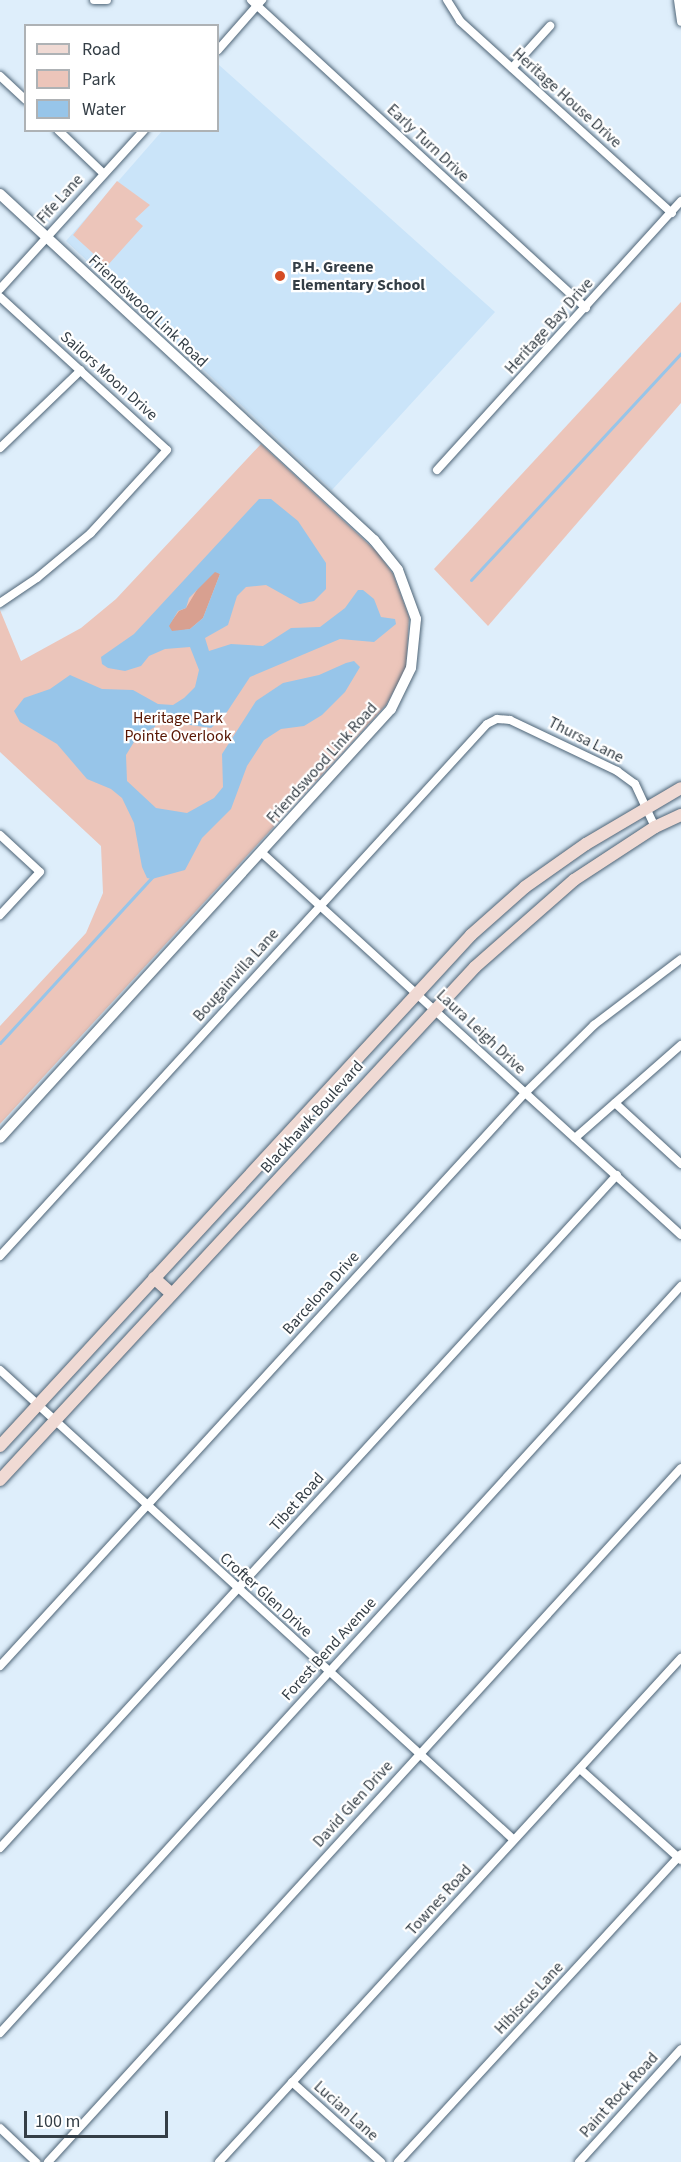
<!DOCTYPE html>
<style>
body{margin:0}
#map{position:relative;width:681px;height:2162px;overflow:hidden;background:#deeefb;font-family:"Source Sans 3",sans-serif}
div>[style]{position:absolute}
.built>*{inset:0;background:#cae4f9}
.green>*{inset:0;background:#ecc5ba}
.forest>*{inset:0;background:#d8a090}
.water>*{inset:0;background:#97c5e9}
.stream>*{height:3px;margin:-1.5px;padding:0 1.5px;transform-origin:1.5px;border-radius:1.5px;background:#97c5e9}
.roads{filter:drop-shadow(0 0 2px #4e6476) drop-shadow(0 0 2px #4e6476)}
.minor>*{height:8px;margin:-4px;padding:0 4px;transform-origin:4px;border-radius:4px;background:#fff}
.tertiary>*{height:10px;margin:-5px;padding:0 5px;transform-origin:5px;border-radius:5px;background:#fff}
.secondary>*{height:12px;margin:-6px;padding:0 6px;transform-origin:6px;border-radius:6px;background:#f0dad4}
.dots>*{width:16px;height:16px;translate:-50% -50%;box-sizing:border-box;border:3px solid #fff;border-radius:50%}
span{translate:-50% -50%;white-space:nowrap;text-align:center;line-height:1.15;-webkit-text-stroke:4.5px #fff;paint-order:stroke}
.street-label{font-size:16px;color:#343e46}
.poi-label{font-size:16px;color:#343e46;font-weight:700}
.left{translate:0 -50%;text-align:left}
.park-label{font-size:16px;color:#581502}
.legend{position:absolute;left:24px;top:24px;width:195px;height:108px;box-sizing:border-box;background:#fff;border:2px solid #aeb2b5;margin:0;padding:8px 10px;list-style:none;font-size:18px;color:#343e46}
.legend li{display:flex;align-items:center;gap:12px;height:30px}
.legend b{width:30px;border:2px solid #aeb2b5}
.scale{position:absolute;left:24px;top:2111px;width:144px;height:27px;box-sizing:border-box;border:3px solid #343e46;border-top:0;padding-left:8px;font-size:18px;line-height:21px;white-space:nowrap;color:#343e46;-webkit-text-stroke:4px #fff;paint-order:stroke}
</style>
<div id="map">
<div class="built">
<i style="clip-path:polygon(219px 65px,495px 312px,332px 490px,66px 241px,162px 131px,218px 130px)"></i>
</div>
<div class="green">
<i style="clip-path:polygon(117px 181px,150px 205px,135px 219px,143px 226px,107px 266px,73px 235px)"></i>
<i style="clip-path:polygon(681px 302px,681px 403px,488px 626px,434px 569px)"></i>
<i style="clip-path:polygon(261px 444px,377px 552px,393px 574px,409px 617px,406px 669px,386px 705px,0 1124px,0 1026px,86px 933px,103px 893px,101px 846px,0 752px,0 610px,21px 661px,81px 628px,116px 599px)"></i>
</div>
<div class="forest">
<i style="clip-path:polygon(215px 571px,220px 574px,203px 618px,190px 629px,172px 632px,168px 626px,179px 611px,186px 608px,201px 583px)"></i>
</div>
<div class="water">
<i style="clip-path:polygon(evenodd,259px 499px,271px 499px,298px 521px,326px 563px,326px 589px,314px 601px,300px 604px,266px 585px,246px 587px,237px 596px,228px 625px,205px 638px,209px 651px,231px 644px,263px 646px,291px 628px,320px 627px,345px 608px,358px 590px,363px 590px,374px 599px,381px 617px,395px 619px,396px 624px,374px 642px,340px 639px,250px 677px,223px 718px,211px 728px,156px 720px,155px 727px,137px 737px,126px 755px,127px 781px,156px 808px,187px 813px,214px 798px,223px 787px,222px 754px,256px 701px,283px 683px,319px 675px,346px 663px,354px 661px,360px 667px,345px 692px,322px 715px,304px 726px,281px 729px,264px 740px,247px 766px,231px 809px,202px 838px,185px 870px,152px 879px,147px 878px,142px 867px,134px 823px,122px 798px,111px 789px,87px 779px,57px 744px,20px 722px,14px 711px,24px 698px,50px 689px,70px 675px,102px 689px,133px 690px,158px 704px,173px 705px,184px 698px,195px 687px,199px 670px,190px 647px,165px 649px,149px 656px,141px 666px,125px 671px,108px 668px,102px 664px,101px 657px,134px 634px,259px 499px,215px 572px,220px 574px,203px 618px,190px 629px,172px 631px,169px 626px,178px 611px,186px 608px,189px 598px,215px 572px)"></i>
</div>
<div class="stream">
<i style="left:471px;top:580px;width:309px;rotate:-47.2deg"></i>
<i style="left:0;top:1043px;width:226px;rotate:-47.5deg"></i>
</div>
<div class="roads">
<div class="minor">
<i style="left:94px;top:0;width:13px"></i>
<i style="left:251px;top:0;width:455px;rotate:42.6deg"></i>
<i style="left:447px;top:0;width:25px;rotate:58deg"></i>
<i style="left:460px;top:21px;width:286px;rotate:42.2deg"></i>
<i style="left:678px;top:0;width:22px;rotate:82deg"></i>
<i style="left:218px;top:50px;width:67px;rotate:-48.7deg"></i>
<i style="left:512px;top:68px;width:57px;rotate:-47.9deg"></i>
<i style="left:0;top:76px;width:35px;rotate:43deg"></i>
<i style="left:58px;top:130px;width:62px;rotate:43.7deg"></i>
<i style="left:0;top:289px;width:215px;rotate:-47.8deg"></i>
<i style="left:0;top:297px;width:226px;rotate:42.5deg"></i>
<i style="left:167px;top:450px;width:113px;rotate:132.5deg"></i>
<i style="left:91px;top:533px;width:70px;rotate:140.2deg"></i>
<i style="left:37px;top:578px;width:45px;rotate:146deg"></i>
<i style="left:0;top:448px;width:112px;rotate:-43.9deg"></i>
<i style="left:437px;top:470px;width:363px;rotate:-47.8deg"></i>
<i style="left:0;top:835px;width:54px;rotate:42.8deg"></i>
<i style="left:40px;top:872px;width:59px;rotate:132.9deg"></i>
<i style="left:261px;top:852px;width:568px;rotate:42.36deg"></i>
<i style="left:615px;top:1103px;width:90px;rotate:42.7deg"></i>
<i style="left:575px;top:1138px;width:141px;rotate:-41.3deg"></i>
<i style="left:0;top:1256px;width:721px;rotate:-47.53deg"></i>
<i style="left:487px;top:724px;width:11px;rotate:-27deg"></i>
<i style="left:497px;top:719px;width:13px;rotate:4deg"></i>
<i style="left:510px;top:720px;width:119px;rotate:25.5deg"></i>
<i style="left:617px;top:771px;width:22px;rotate:36deg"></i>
<i style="left:635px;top:784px;width:47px;rotate:65.1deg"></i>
<i style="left:0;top:1370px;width:696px;rotate:42.44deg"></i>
<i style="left:0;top:1666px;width:777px;rotate:-47.5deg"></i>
<i style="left:525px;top:1093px;width:97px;rotate:-44.6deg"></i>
<i style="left:594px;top:1025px;width:109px;rotate:-37.2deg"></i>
<i style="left:580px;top:1769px;width:136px;rotate:42deg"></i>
<i style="left:0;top:1848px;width:913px;rotate:-47.49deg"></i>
<i style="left:0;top:2033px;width:1011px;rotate:-47.65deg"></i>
<i style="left:292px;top:2082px;width:120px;rotate:42deg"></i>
<i style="left:0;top:2128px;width:50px;rotate:43.4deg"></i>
<i style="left:48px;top:2162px;width:939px;rotate:-47.63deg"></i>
<i style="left:219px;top:2162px;width:684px;rotate:-47.49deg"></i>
<i style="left:398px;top:2162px;width:418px;rotate:-47.4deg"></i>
<i style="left:579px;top:2162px;width:152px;rotate:-47.9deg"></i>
</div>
<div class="tertiary">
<i style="left:0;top:194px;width:510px;rotate:42.77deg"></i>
<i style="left:374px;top:540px;width:38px;rotate:51deg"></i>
<i style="left:398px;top:570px;width:52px;rotate:69.8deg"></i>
<i style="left:416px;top:619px;width:49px;rotate:95.8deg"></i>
<i style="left:411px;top:668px;width:46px;rotate:116deg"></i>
<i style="left:391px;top:709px;width:580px;rotate:132.35deg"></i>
</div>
<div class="secondary">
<i style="left:154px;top:1278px;width:24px;rotate:42deg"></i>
<i style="left:0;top:1446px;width:695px;rotate:-47.33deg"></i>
<i style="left:471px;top:935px;width:72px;rotate:-41.6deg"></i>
<i style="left:525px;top:887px;width:75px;rotate:-35.2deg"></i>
<i style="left:586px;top:844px;width:110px;rotate:-30.5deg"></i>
<i style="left:0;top:1480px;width:699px;rotate:-47.2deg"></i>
<i style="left:475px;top:967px;width:132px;rotate:-41.3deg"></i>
<i style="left:574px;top:880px;width:97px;rotate:-33.2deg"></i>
<i style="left:655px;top:827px;width:29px;rotate:-25deg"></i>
</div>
</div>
<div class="dots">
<i style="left:280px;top:276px;background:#d54c24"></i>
</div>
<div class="street-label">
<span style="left:567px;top:98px;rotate:42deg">Heritage House Drive</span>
<span style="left:428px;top:143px;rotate:43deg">Early Turn Drive</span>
<span style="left:60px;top:199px;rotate:-48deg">Fife Lane</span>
<span style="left:148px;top:311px;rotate:43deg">Friendswood Link Road</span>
<span style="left:549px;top:326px;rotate:-48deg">Heritage Bay Drive</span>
<span style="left:109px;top:376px;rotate:42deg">Sailors Moon Drive</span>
<span style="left:586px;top:740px;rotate:27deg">Thursa Lane</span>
<span style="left:322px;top:763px;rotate:-48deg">Friendswood Link Road</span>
<span style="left:236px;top:975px;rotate:-48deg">Bougainvilla Lane</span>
<span style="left:481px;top:1032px;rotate:43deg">Laura Leigh Drive</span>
<span style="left:312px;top:1117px;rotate:-48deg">Blackhawk Boulevard</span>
<span style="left:321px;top:1293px;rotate:-48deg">Barcelona Drive</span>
<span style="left:297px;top:1502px;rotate:-48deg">Tibet Road</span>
<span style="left:266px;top:1595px;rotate:42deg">Crofter Glen Drive</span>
<span style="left:329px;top:1649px;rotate:-48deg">Forest Bend Avenue</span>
<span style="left:353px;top:1804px;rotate:-48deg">David Glen Drive</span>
<span style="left:439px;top:1900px;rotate:-48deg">Townes Road</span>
<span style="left:529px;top:1998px;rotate:-47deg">Hibiscus Lane</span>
<span style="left:619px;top:2095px;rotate:-48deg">Paint Rock Road</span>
<span style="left:346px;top:2111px;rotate:42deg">Lucian Lane</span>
</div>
<div class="poi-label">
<span class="left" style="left:292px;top:276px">P.H. Greene<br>Elementary School</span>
</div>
<div class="park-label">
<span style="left:178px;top:727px">Heritage Park<br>Pointe Overlook</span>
</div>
<ul class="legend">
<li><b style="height:8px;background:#f0dad4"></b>Road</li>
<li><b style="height:16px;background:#ecc5ba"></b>Park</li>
<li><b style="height:16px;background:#97c5e9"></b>Water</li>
</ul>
<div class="scale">100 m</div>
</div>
